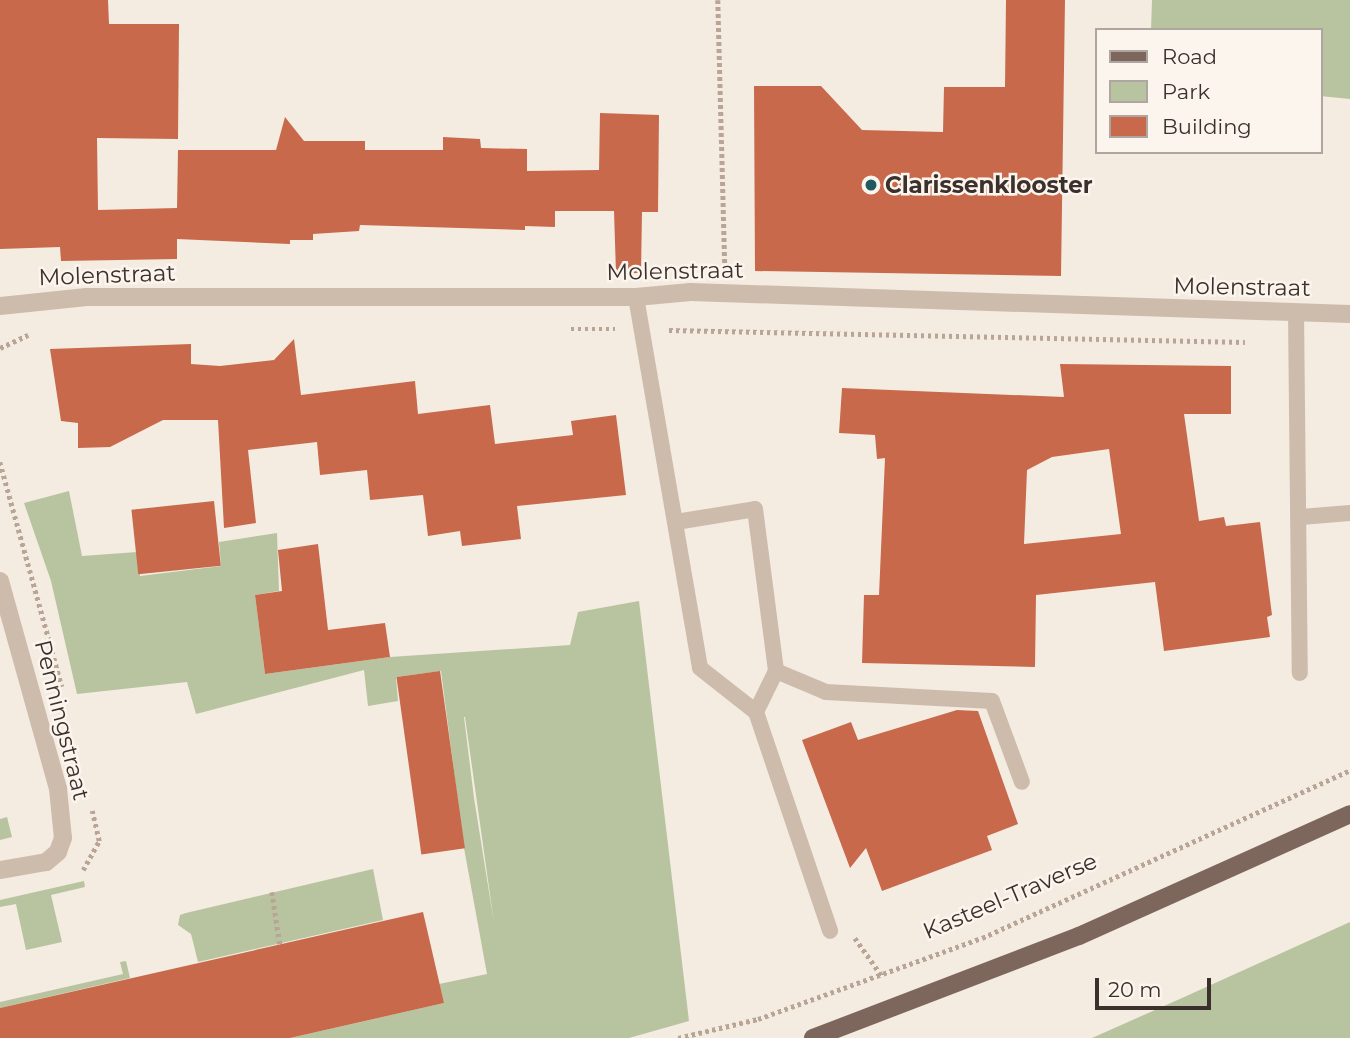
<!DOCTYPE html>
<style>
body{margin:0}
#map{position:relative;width:1350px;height:1038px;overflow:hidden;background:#f4ebe1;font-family:Montserrat,sans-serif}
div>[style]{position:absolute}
.green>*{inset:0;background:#b8c4a0}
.building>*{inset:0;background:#c8694b;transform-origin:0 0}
.path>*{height:4.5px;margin-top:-2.25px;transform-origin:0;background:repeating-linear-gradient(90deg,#b9a596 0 3.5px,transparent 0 7px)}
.lane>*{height:16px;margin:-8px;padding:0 8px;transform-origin:8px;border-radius:8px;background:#cdbbac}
.street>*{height:18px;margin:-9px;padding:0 9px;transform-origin:9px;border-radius:9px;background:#cdbbac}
.primary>*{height:18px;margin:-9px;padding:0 9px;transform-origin:9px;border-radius:9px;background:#7d675c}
.dots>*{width:19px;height:19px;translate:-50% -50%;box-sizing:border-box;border:4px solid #fbf5ee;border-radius:50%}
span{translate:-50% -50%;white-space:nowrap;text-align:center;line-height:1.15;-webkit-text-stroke:5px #fbf5ee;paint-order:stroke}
.poi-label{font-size:23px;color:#3b302b;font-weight:700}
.left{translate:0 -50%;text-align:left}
.street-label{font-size:23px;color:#3b302b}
.legend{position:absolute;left:1095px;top:28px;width:228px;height:126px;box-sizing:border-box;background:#fbf5ee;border:2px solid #aea6a0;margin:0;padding:9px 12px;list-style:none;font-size:21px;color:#3b302b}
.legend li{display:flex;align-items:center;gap:14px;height:35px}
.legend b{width:35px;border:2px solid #aea6a0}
.scale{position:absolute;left:1095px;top:978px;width:116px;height:32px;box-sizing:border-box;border:4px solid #3b302b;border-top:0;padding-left:9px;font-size:21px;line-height:24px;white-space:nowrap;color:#3b302b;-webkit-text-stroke:5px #fbf5ee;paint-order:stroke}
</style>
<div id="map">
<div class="green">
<i style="clip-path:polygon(1152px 0,1350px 0,1350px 99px,1320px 96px,1320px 30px,1151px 30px)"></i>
<i style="clip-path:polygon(evenodd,69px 491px,82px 556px,137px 552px,140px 576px,221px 566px,219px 542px,277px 533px,279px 591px,255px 595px,265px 674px,390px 657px,570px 645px,578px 612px,639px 601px,689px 1021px,629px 1038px,290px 1038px,444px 1003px,439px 984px,487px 974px,464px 848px,441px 671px,396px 677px,398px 701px,368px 706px,364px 670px,196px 714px,187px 682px,77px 694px,51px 581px,24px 503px,69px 491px,464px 717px,465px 717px,494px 923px,474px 798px,464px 717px)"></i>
<i style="clip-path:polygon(7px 817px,12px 837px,0 840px,0 819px)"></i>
<i style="clip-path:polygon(373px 869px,383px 920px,198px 962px,191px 934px,178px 925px,180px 915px,186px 913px)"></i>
<i style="clip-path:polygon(84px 881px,85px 887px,51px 895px,62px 942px,26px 950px,16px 904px,0 907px,0 900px)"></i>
<i style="clip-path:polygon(1350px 922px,1350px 1038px,1092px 1038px,1182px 998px)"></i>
<i style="clip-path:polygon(126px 961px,130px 978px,0 1008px,0 1002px,123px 974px,120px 962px)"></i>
</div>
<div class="building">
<i style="clip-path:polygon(0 0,108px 0,109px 24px,179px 24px,178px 139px,97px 138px,98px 210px,177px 208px,178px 150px,276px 150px,285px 117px,304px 141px,365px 141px,365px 150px,443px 150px,443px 137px,480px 139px,481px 148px,527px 149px,527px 171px,599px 170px,600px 113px,659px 115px,658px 212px,642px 212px,641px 273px,616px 273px,614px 211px,555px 211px,555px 227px,525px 226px,525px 230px,360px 225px,359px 231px,313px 234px,313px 240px,290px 240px,290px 244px,177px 239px,177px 259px,61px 261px,60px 247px,0 249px)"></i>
<i style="clip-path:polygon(1006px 0,1065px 0,1061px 276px,755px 271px,754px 86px,821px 86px,862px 130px,943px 132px,944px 87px,1005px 87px)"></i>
<i style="clip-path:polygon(294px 339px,301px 395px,415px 381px,418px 414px,490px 405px,495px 444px,573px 435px,571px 421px,616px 415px,626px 495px,517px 506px,521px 539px,462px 546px,460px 531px,428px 536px,423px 495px,370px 500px,367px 470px,320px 475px,317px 442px,248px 450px,256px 523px,224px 528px,218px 420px,163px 420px,110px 447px,78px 448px,78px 423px,61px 421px,50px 349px,191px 344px,191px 364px,220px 366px,274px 360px)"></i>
<i style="clip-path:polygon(evenodd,1060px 364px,1231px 366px,1231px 414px,1184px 414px,1199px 521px,1224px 517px,1226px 526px,1260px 522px,1272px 615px,1267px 617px,1270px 637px,1164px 651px,1155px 582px,1036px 595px,1035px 667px,862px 663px,864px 595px,879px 595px,885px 458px,877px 459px,875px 435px,839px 433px,842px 388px,1064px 397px,1060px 364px,1109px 449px,1121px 534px,1024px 544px,1027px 470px,1052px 457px,1109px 449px)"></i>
<i style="left:214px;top:501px;width:65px;height:83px;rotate:84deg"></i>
<i style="clip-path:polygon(318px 544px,328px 630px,385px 623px,390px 657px,265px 674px,255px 595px,282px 591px,278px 550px)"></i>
<i style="left:440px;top:671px;width:179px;height:44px;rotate:82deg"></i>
<i style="clip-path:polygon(957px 710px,978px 711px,1018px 824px,987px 836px,992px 850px,882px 891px,866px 848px,850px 868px,802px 740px,851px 722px,858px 740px)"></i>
<i style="clip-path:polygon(423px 912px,444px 1003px,290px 1038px,0 1038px,0 1008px)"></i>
</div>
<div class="path">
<i style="left:718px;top:0;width:265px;rotate:88.5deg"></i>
<i style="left:571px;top:329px;width:44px"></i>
<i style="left:669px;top:330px;width:576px;rotate:1.19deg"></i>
<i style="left:0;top:348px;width:31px;rotate:-25deg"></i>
<i style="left:0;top:462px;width:233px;rotate:74.6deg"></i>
<i style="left:83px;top:870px;width:33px;rotate:-61deg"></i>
<i style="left:99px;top:841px;width:31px;rotate:-103deg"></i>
<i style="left:272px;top:892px;width:53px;rotate:81.3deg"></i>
<i style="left:855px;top:938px;width:47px;rotate:54.6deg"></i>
<i style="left:678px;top:1038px;width:82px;rotate:-13.4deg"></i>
<i style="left:758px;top:1019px;width:238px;rotate:-19.9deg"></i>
<i style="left:982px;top:938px;width:405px;rotate:-24.5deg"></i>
</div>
<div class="lane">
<i style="left:636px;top:297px;width:376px;rotate:80.2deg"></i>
<i style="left:700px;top:668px;width:71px;rotate:38.2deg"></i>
<i style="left:756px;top:712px;width:231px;rotate:71.3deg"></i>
<i style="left:1296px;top:312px;width:361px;rotate:89.4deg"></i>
<i style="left:1301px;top:517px;width:49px;rotate:-4.7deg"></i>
<i style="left:676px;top:522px;width:80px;rotate:-9.3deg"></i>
<i style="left:755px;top:509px;width:163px;rotate:82.6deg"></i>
<i style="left:776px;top:671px;width:46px;rotate:116deg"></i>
<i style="left:776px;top:671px;width:54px;rotate:22.8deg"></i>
<i style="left:826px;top:692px;width:166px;rotate:3.1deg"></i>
<i style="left:992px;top:701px;width:86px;rotate:69.7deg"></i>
</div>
<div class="street">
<i style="left:0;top:306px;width:87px;rotate:-5.9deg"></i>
<i style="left:87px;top:297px;width:549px"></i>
<i style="left:636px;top:297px;width:55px;rotate:-5.2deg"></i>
<i style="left:691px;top:292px;width:659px;rotate:1.91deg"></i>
<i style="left:0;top:581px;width:216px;rotate:74.4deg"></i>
<i style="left:58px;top:789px;width:49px;rotate:84.2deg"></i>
<i style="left:63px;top:838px;width:15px;rotate:110deg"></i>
<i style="left:58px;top:852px;width:16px;rotate:140deg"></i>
<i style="left:46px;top:862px;width:47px;rotate:170.1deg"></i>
</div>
<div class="primary">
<i style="left:813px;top:1038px;width:285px;rotate:-21deg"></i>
<i style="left:1079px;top:936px;width:297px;rotate:-24.2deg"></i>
</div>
<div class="dots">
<i style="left:871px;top:185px;background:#1f5a5e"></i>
</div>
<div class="poi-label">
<span class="left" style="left:885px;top:185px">Clarissenklooster</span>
</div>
<div class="street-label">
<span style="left:675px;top:271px;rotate:-1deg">Molenstraat</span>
<span style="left:107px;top:275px;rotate:-2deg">Molenstraat</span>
<span style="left:1242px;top:287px;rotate:1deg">Molenstraat</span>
<span style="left:62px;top:720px;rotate:76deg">Penningstraat</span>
<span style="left:1010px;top:896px;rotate:-23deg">Kasteel-Traverse</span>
</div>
<ul class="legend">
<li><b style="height:9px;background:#7d675c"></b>Road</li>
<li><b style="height:19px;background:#b8c4a0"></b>Park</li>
<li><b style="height:19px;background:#c8694b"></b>Building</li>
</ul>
<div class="scale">20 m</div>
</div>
